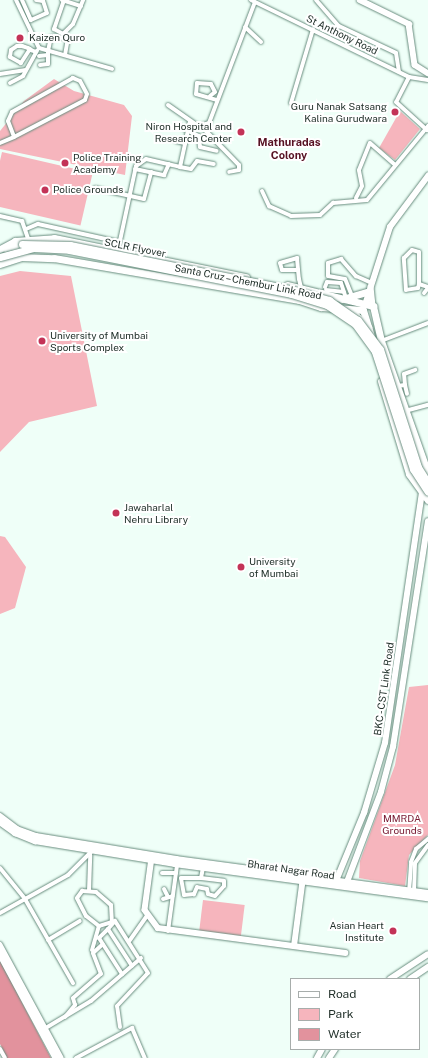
<!DOCTYPE html>
<meta charset="utf-8">
<style>
body{margin:0}
#map{position:relative;width:428px;height:1058px;overflow:hidden;background:#effff8;font-family:"Public Sans",sans-serif}
div>[style]{position:absolute}
.green>*{inset:0;background:#f6b5bd;transform-origin:0 0}
.water>*{inset:0;background:#e2929d}
.roads{filter:drop-shadow(0 0 1px #688d7e) drop-shadow(0 0 1px #688d7e)}
.street>*{height:4px;margin:-2px;padding:0 2px;transform-origin:2px;border-radius:2px;background:#fff}
.secondary>*{height:5.5px;margin:-2.75px;padding:0 2.75px;transform-origin:2.75px;border-radius:2.75px;background:#fff}
.primary>*{height:6px;margin:-3px;padding:0 3px;transform-origin:3px;border-radius:3px;background:#fff}
.highway>*{height:7px;margin:-3.5px;padding:0 3.5px;transform-origin:3.5px;border-radius:3.5px;background:#fff}
.bridges{filter:drop-shadow(0 0 1px #688d7e) drop-shadow(0 0 1px #688d7e)}
.highway-bridge>*{height:7px;margin:-3.5px;padding:0 3.5px;transform-origin:3.5px;border-radius:3.5px;background:#fff}
.dots>*{width:11px;height:11px;translate:-50% -50%;box-sizing:border-box;border:2px solid #fff;border-radius:50%}
span{translate:-50% -50%;white-space:nowrap;text-align:center;line-height:1.15;-webkit-text-stroke:4px #fff;paint-order:stroke}
.street-label{font-size:10px;color:#23322c}
.poi-label{font-size:10px;color:#23322c}
.left{translate:0 -50%;text-align:left}
.right{translate:-100% -50%;text-align:right}
.park-label{font-size:10px;color:#771931}
.neighbourhood-label{font-size:11px;color:#571223;font-weight:700}
.legend{position:absolute;left:290px;top:978px;width:130px;height:72px;box-sizing:border-box;background:#fff;border:1px solid #a7adab;margin:0;padding:5px 7px;list-style:none;font-size:12px;color:#23322c}
.legend li{display:flex;align-items:center;gap:8px;height:20px}
.legend b{width:20px;border:1px solid #a7adab}
</style>
<div id="map">
<div class="green">
<i style="clip-path:polygon(54px 79px,74px 91px,124px 105px,132px 116px,125px 175px,0 149px,0 131px,24px 101px)"></i>
<i style="clip-path:polygon(400px 111px,420px 129px,395px 160px,379px 148px)"></i>
<i style="left:2px;top:152px;width:93px;height:54px;rotate:13deg"></i>
<i style="clip-path:polygon(20px 271px,71px 276px,97px 406px,29px 422px,0 452px,0 276px)"></i>
<i style="clip-path:polygon(0 536px,5px 537px,26px 567px,15px 608px,0 614px)"></i>
<i style="clip-path:polygon(428px 685px,428px 835px,409px 855px,405px 886px,359px 878px,360px 861px,395px 765px,409px 687px)"></i>
<i style="left:203px;top:900px;width:42px;height:31px;rotate:7deg"></i>
</div>
<div class="water">
<i style="clip-path:polygon(0 960px,51px 1058px,7px 1058px,0 1044px)"></i>
</div>
<div class="roads">
<div class="street">
<i style="left:16px;top:0;width:53px;rotate:64.4deg"></i>
<i style="left:39px;top:48px;width:76px;rotate:16deg"></i>
<i style="left:22px;top:0;width:22px;rotate:66deg"></i>
<i style="left:31px;top:20px;width:17px;rotate:-24deg"></i>
<i style="left:47px;top:13px;width:13px;rotate:-108deg"></i>
<i style="left:43px;top:1px;width:7px;rotate:-172deg"></i>
<i style="left:62px;top:0;width:20px;rotate:18deg"></i>
<i style="left:64px;top:0;width:31px;rotate:109deg"></i>
<i style="left:54px;top:29px;width:10px;rotate:29deg"></i>
<i style="left:63px;top:34px;width:14px;rotate:-45deg"></i>
<i style="left:73px;top:24px;width:26px;rotate:-67deg"></i>
<i style="left:251px;top:0;width:176px;rotate:26deg"></i>
<i style="left:409px;top:77px;width:19px;rotate:9deg"></i>
<i style="left:316px;top:0;width:35px;rotate:49deg"></i>
<i style="left:339px;top:26px;width:63px;rotate:25.3deg"></i>
<i style="left:396px;top:53px;width:19px;rotate:81deg"></i>
<i style="left:245px;top:27px;width:22px;rotate:43deg"></i>
<i style="left:30px;top:49px;width:17px;rotate:123deg"></i>
<i style="left:21px;top:63px;width:13px;rotate:-151deg"></i>
<i style="left:10px;top:57px;width:7px;rotate:-82deg"></i>
<i style="left:11px;top:50px;width:7px;rotate:-34deg"></i>
<i style="left:17px;top:46px;width:5px"></i>
<i style="left:22px;top:46px;width:6px;rotate:18deg"></i>
<i style="left:28px;top:48px;width:4px;rotate:34deg"></i>
<i style="left:31px;top:50px;width:5px;rotate:22deg"></i>
<i style="left:48px;top:51px;width:14px;rotate:-78deg"></i>
<i style="left:51px;top:37px;width:17px;rotate:3deg"></i>
<i style="left:68px;top:38px;width:17px;rotate:100deg"></i>
<i style="left:39px;top:56px;width:9px;rotate:-6deg"></i>
<i style="left:40px;top:65px;width:8px;rotate:-7deg"></i>
<i style="left:48px;top:64px;width:13px;rotate:-90deg"></i>
<i style="left:0;top:74px;width:26px;rotate:-9deg"></i>
<i style="left:409px;top:77px;width:28px;rotate:117deg"></i>
<i style="left:396px;top:102px;width:42px;rotate:42.1deg"></i>
<i style="left:10px;top:83px;width:15px;rotate:-28deg"></i>
<i style="left:23px;top:76px;width:29px;rotate:-61deg"></i>
<i style="left:210px;top:96px;width:6px;rotate:-39deg"></i>
<i style="left:215px;top:92px;width:9px;rotate:-117deg"></i>
<i style="left:211px;top:84px;width:14px;rotate:-176deg"></i>
<i style="left:197px;top:83px;width:11px;rotate:95deg"></i>
<i style="left:196px;top:94px;width:22px;rotate:16deg"></i>
<i style="left:291px;top:103px;width:77px;rotate:-73.4deg"></i>
<i style="left:168px;top:105px;width:37px;rotate:35deg"></i>
<i style="left:198px;top:126px;width:11px;rotate:-15deg"></i>
<i style="left:209px;top:123px;width:129px;rotate:-69.2deg"></i>
<i style="left:177px;top:125px;width:25px;rotate:27deg"></i>
<i style="left:199px;top:136px;width:11px;rotate:85deg"></i>
<i style="left:200px;top:147px;width:17px;rotate:13deg"></i>
<i style="left:202px;top:127px;width:53px;rotate:45.8deg"></i>
<i style="left:239px;top:165px;width:5px;rotate:90deg"></i>
<i style="left:239px;top:170px;width:10px;rotate:169deg"></i>
<i style="left:176px;top:141px;width:9px;rotate:13deg"></i>
<i style="left:0;top:143px;width:15px;rotate:-23deg"></i>
<i style="left:14px;top:137px;width:80px;rotate:-27.5deg"></i>
<i style="left:85px;top:100px;width:6px;rotate:-72deg"></i>
<i style="left:87px;top:94px;width:15px;rotate:-118deg"></i>
<i style="left:80px;top:81px;width:8px;rotate:-157deg"></i>
<i style="left:73px;top:78px;width:70px;rotate:150.9deg"></i>
<i style="left:12px;top:112px;width:10px;rotate:114deg"></i>
<i style="left:8px;top:121px;width:17px;rotate:69deg"></i>
<i style="left:180px;top:167px;width:11px;rotate:10deg"></i>
<i style="left:191px;top:169px;width:10px;rotate:-53deg"></i>
<i style="left:197px;top:161px;width:17px;rotate:10deg"></i>
<i style="left:135px;top:169px;width:30px;rotate:12deg"></i>
<i style="left:164px;top:175px;width:12px;rotate:-66deg"></i>
<i style="left:95px;top:188px;width:50px;rotate:12.7deg"></i>
<i style="left:144px;top:199px;width:28px;rotate:-75deg"></i>
<i style="left:262px;top:191px;width:17px;rotate:65deg"></i>
<i style="left:269px;top:206px;width:24px;rotate:24deg"></i>
<i style="left:291px;top:216px;width:29px;rotate:-2deg"></i>
<i style="left:320px;top:215px;width:18px;rotate:-43deg"></i>
<i style="left:333px;top:203px;width:34px;rotate:-5deg"></i>
<i style="left:367px;top:200px;width:96px;rotate:-50.5deg"></i>
<i style="left:356px;top:198px;width:13px;rotate:-63deg"></i>
<i style="left:362px;top:186px;width:16px;rotate:-101deg"></i>
<i style="left:359px;top:170px;width:29px;rotate:-68deg"></i>
<i style="left:370px;top:143px;width:33px;rotate:41deg"></i>
<i style="left:0;top:216px;width:23px;rotate:13deg"></i>
<i style="left:22px;top:221px;width:18px;rotate:71deg"></i>
<i style="left:26px;top:229px;width:13px;rotate:-23deg"></i>
<i style="left:38px;top:224px;width:83px;rotate:12.5deg"></i>
<i style="left:118px;top:250px;width:86px;rotate:-77.9deg"></i>
<i style="left:136px;top:166px;width:12px;rotate:-35deg"></i>
<i style="left:146px;top:159px;width:35px;rotate:13deg"></i>
<i style="left:180px;top:167px;width:47px;rotate:-77.7deg"></i>
<i style="left:412px;top:250px;width:7px;rotate:16deg"></i>
<i style="left:419px;top:252px;width:32px;rotate:90deg"></i>
<i style="left:419px;top:284px;width:4px;rotate:104deg"></i>
<i style="left:418px;top:288px;width:12px;rotate:171deg"></i>
<i style="left:406px;top:290px;width:32px;rotate:-94deg"></i>
<i style="left:404px;top:258px;width:11px;rotate:-45deg"></i>
<i style="left:298px;top:270px;width:16px;rotate:180deg"></i>
<i style="left:282px;top:270px;width:7px;rotate:-106deg"></i>
<i style="left:280px;top:263px;width:18px;rotate:-16deg"></i>
<i style="left:297px;top:258px;width:12px;rotate:85deg"></i>
<i style="left:298px;top:270px;width:9px;rotate:84deg"></i>
<i style="left:299px;top:279px;width:9px;rotate:77deg"></i>
<i style="left:419px;top:284px;width:9px;rotate:18deg"></i>
<i style="left:325px;top:287px;width:5px;rotate:-68deg"></i>
<i style="left:327px;top:282px;width:14px;rotate:4deg"></i>
<i style="left:341px;top:283px;width:16px;rotate:72deg"></i>
<i style="left:326px;top:290px;width:18px;rotate:6deg"></i>
<i style="left:424px;top:293px;width:6px;rotate:-51deg"></i>
<i style="left:352px;top:296px;width:18px;rotate:-112deg"></i>
<i style="left:345px;top:279px;width:17px;rotate:-170deg"></i>
<i style="left:328px;top:276px;width:13px;rotate:-90deg"></i>
<i style="left:328px;top:263px;width:14px;rotate:-17deg"></i>
<i style="left:341px;top:259px;width:23px;rotate:49deg"></i>
<i style="left:356px;top:276px;width:17px;rotate:24deg"></i>
<i style="left:381px;top:341px;width:50px;rotate:-21deg"></i>
<i style="left:405px;top:385px;width:9px;rotate:77deg"></i>
<i style="left:397px;top:386px;width:8px;rotate:-7deg"></i>
<i style="left:405px;top:385px;width:11px;rotate:-95deg"></i>
<i style="left:404px;top:374px;width:12px;rotate:-20deg"></i>
<i style="left:405px;top:411px;width:24px;rotate:-15deg"></i>
<i style="left:0;top:868px;width:40px;rotate:51deg"></i>
<i style="left:25px;top:899px;width:97px;rotate:60.3deg"></i>
<i style="left:162px;top:873px;width:14px"></i>
<i style="left:201px;top:878px;width:23px;rotate:7deg"></i>
<i style="left:224px;top:881px;width:5px;rotate:90deg"></i>
<i style="left:224px;top:886px;width:13px;rotate:132deg"></i>
<i style="left:215px;top:896px;width:7px;rotate:-164deg"></i>
<i style="left:208px;top:894px;width:5px;rotate:-101deg"></i>
<i style="left:207px;top:889px;width:10px;rotate:-169deg"></i>
<i style="left:197px;top:887px;width:8px;rotate:113deg"></i>
<i style="left:194px;top:894px;width:10px;rotate:174deg"></i>
<i style="left:184px;top:895px;width:17px;rotate:-100deg"></i>
<i style="left:181px;top:878px;width:20px"></i>
<i style="left:201px;top:878px;width:10px;rotate:-79deg"></i>
<i style="left:164px;top:889px;width:7px;rotate:63deg"></i>
<i style="left:82px;top:891px;width:14px;rotate:4deg"></i>
<i style="left:96px;top:892px;width:20px;rotate:41deg"></i>
<i style="left:111px;top:905px;width:17px;rotate:87deg"></i>
<i style="left:112px;top:922px;width:14px;rotate:163deg"></i>
<i style="left:99px;top:926px;width:16px;rotate:-142deg"></i>
<i style="left:86px;top:916px;width:20px;rotate:-117deg"></i>
<i style="left:77px;top:898px;width:9px;rotate:-54deg"></i>
<i style="left:89px;top:891px;width:36px;rotate:-88deg"></i>
<i style="left:414px;top:892px;width:29px;rotate:-88deg"></i>
<i style="left:415px;top:863px;width:22px;rotate:-54deg"></i>
<i style="left:409px;top:893px;width:31px;rotate:-86deg"></i>
<i style="left:411px;top:862px;width:14px;rotate:-69deg"></i>
<i style="left:416px;top:849px;width:16px;rotate:-40deg"></i>
<i style="left:163px;top:899px;width:10px;rotate:-17deg"></i>
<i style="left:0;top:913px;width:78px;rotate:-29.2deg"></i>
<i style="left:68px;top:875px;width:35px;rotate:-45deg"></i>
<i style="left:108px;top:929px;width:13px;rotate:135deg"></i>
<i style="left:99px;top:938px;width:43px;rotate:57.4deg"></i>
<i style="left:168px;top:931px;width:67px;rotate:-82.2deg"></i>
<i style="left:48px;top:940px;width:37px;rotate:-31deg"></i>
<i style="left:130px;top:940px;width:29px;rotate:-55deg"></i>
<i style="left:92px;top:950px;width:25px;rotate:-74deg"></i>
<i style="left:65px;top:1017px;width:16px;rotate:-50deg"></i>
<i style="left:75px;top:1005px;width:7px;rotate:-106deg"></i>
<i style="left:73px;top:998px;width:37px;rotate:-41deg"></i>
<i style="left:101px;top:974px;width:22px;rotate:-111deg"></i>
<i style="left:93px;top:953px;width:13px;rotate:-42deg"></i>
<i style="left:120px;top:1027px;width:21px;rotate:-98deg"></i>
<i style="left:117px;top:1006px;width:45px;rotate:-46.8deg"></i>
<i style="left:148px;top:973px;width:62px;rotate:-122.4deg"></i>
<i style="left:115px;top:921px;width:11px;rotate:131deg"></i>
<i style="left:108px;top:929px;width:44px;rotate:57deg"></i>
<i style="left:44px;top:1029px;width:55px;rotate:-30.8deg"></i>
<i style="left:91px;top:1001px;width:66px;rotate:-40.7deg"></i>
<i style="left:0;top:1049px;width:10px;rotate:61deg"></i>
<i style="left:76px;top:1058px;width:64px;rotate:-28.2deg"></i>
<i style="left:132px;top:1028px;width:33px;rotate:67deg"></i>
</div>
<div class="secondary">
<i style="left:360px;top:0;width:55px;rotate:26.1deg"></i>
<i style="left:409px;top:24px;width:41px;rotate:81.7deg"></i>
<i style="left:415px;top:65px;width:15px;rotate:32deg"></i>
<i style="left:371px;top:287px;width:19px;rotate:84deg"></i>
<i style="left:365px;top:305px;width:82px;rotate:-72.2deg"></i>
<i style="left:390px;top:227px;width:64px;rotate:-53.3deg"></i>
<i style="left:0;top:816px;width:21px;rotate:37deg"></i>
<i style="left:17px;top:829px;width:20px;rotate:20deg"></i>
<i style="left:36px;top:836px;width:142px;rotate:9.3deg"></i>
<i style="left:176px;top:859px;width:254px;rotate:7.7deg"></i>
<i style="left:0;top:822px;width:19px;rotate:36deg"></i>
<i style="left:15px;top:833px;width:22px;rotate:22deg"></i>
<i style="left:35px;top:841px;width:142px;rotate:9.3deg"></i>
<i style="left:175px;top:864px;width:255px;rotate:7.7deg"></i>
<i style="left:152px;top:858px;width:52px;rotate:97.7deg"></i>
<i style="left:145px;top:910px;width:22px;rotate:54deg"></i>
<i style="left:158px;top:928px;width:189px;rotate:7.6deg"></i>
<i style="left:336px;top:881px;width:74px;rotate:-67.6deg"></i>
<i style="left:364px;top:813px;width:73px;rotate:-73.3deg"></i>
<i style="left:385px;top:743px;width:253px;rotate:-81.6deg"></i>
<i style="left:347px;top:882px;width:96px;rotate:-69.3deg"></i>
<i style="left:381px;top:792px;width:47px;rotate:-75.1deg"></i>
<i style="left:393px;top:747px;width:228px;rotate:-81.2deg"></i>
<i style="left:0;top:945px;width:128px;rotate:61.6deg"></i>
<i style="left:294px;top:946px;width:69px;rotate:-82.5deg"></i>
<i style="left:0;top:954px;width:118px;rotate:61.7deg"></i>
</div>
<div class="primary">
<i style="left:390px;top:979px;width:45px;rotate:-33.3deg"></i>
<i style="left:410px;top:979px;width:22px;rotate:-34deg"></i>
<i style="left:317px;top:1058px;width:10px;rotate:-61deg"></i>
<i style="left:329px;top:1058px;width:11px;rotate:-56deg"></i>
</div>
<div class="highway">
<i style="left:5px;top:248px;width:17px;rotate:-13deg"></i>
<i style="left:0;top:249px;width:17px;rotate:-28deg"></i>
<i style="left:15px;top:241px;width:39px;rotate:-4deg"></i>
<i style="left:54px;top:238px;width:196px;rotate:11.5deg"></i>
<i style="left:0;top:264px;width:22px;rotate:-18deg"></i>
<i style="left:21px;top:257px;width:33px;rotate:2deg"></i>
<i style="left:54px;top:258px;width:249px;rotate:9.7deg"></i>
<i style="left:299px;top:300px;width:23px;rotate:18deg"></i>
<i style="left:321px;top:307px;width:42px;rotate:4.1deg"></i>
<i style="left:363px;top:310px;width:30px;rotate:73deg"></i>
<i style="left:287px;top:285px;width:89px;rotate:13.7deg"></i>
<i style="left:373px;top:306px;width:36px;rotate:77deg"></i>
<i style="left:381px;top:341px;width:141px;rotate:70.5deg"></i>
<i style="left:342px;top:299px;width:26px;rotate:-16deg"></i>
<i style="left:350px;top:310px;width:25px;rotate:43deg"></i>
<i style="left:381px;top:381px;width:97px;rotate:73.2deg"></i>
<i style="left:409px;top:474px;width:32px;rotate:54deg"></i>
</div>
</div>
<div class="bridges">
<div class="highway-bridge">
<i style="left:22px;top:244px;width:48px;rotate:1.2deg"></i>
<i style="left:70px;top:245px;width:225px;rotate:11.3deg"></i>
<i style="left:291px;top:289px;width:40px;rotate:16deg"></i>
<i style="left:329px;top:300px;width:35px;rotate:35deg"></i>
<i style="left:358px;top:320px;width:36px;rotate:53deg"></i>
<i style="left:380px;top:349px;width:124px;rotate:72.1deg"></i>
<i style="left:418px;top:467px;width:19px;rotate:58deg"></i>
<i style="left:0;top:257px;width:35px;rotate:-15deg"></i>
<i style="left:34px;top:248px;width:35px;rotate:3deg"></i>
<i style="left:69px;top:250px;width:226px;rotate:11.2deg"></i>
<i style="left:291px;top:294px;width:38px;rotate:17deg"></i>
<i style="left:327px;top:305px;width:34px;rotate:34deg"></i>
<i style="left:355px;top:324px;width:34px;rotate:54deg"></i>
<i style="left:375px;top:352px;width:123px;rotate:72deg"></i>
<i style="left:413px;top:469px;width:27px;rotate:57deg"></i>
</div>
</div>
<div class="dots">
<i style="left:20px;top:38px;background:#c33357"></i>
<i style="left:395px;top:112px;background:#c33357"></i>
<i style="left:241px;top:132px;background:#c33357"></i>
<i style="left:65px;top:163px;background:#c33357"></i>
<i style="left:45px;top:190px;background:#c33357"></i>
<i style="left:42px;top:341px;background:#c33357"></i>
<i style="left:116px;top:513px;background:#c33357"></i>
<i style="left:241px;top:567px;background:#c33357"></i>
<i style="left:393px;top:931px;background:#c33357"></i>
</div>
<div class="street-label">
<span style="left:342px;top:35px;rotate:26deg">St Anthony Road</span>
<span style="left:135px;top:248px;rotate:11deg">SCLR Flyover</span>
<span style="left:248px;top:282px;rotate:11deg">Santa Cruz – Chembur Link Road</span>
<span style="left:384px;top:689px;rotate:-82deg">BKC - CST Link Road</span>
<span style="left:291px;top:870px;rotate:8deg">Bharat Nagar Road</span>
</div>
<div class="poi-label">
<span class="left" style="left:29px;top:38px">Kaizen Quro</span>
<span class="right" style="left:387px;top:112px">Guru Nanak Satsang<br>Kalina Gurudwara</span>
<span class="right" style="left:232px;top:132px">Niron Hospital and<br>Research Center</span>
<span class="left" style="left:73px;top:163px">Police Training<br>Academy</span>
<span class="left" style="left:53px;top:190px">Police Grounds</span>
<span class="left" style="left:50px;top:341px">University of Mumbai<br>Sports Complex</span>
<span class="left" style="left:124px;top:513px">Jawaharlal<br>Nehru Library</span>
<span class="left" style="left:249px;top:567px">University<br>of Mumbai</span>
<span class="right" style="left:384px;top:931px">Asian Heart<br>Institute</span>
</div>
<div class="park-label">
<span style="left:402px;top:824px">MMRDA<br>Grounds</span>
</div>
<div class="neighbourhood-label">
<span style="left:289px;top:149px">Mathuradas<br>Colony</span>
</div>
<ul class="legend">
<li><b style="height:5px;background:#fff"></b>Road</li>
<li><b style="height:11px;background:#f6b5bd"></b>Park</li>
<li><b style="height:11px;background:#e2929d"></b>Water</li>
</ul>
</div>
